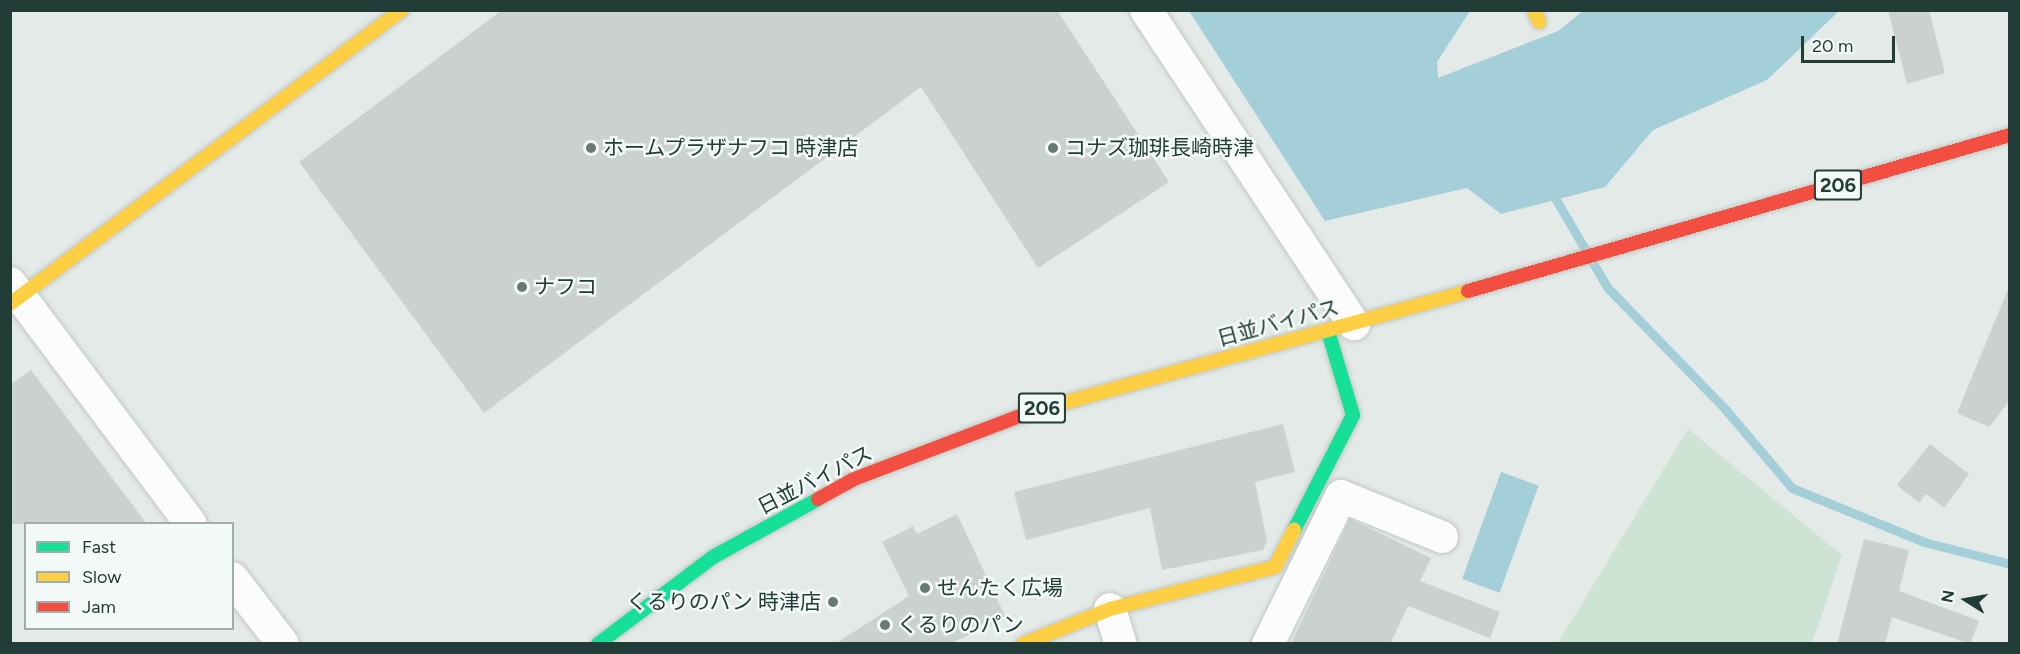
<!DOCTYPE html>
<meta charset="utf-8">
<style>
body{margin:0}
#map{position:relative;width:2020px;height:654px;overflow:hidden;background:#e4eae7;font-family:Figtree,"Noto Sans JP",sans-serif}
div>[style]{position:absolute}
.green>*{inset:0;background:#cde3d4}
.water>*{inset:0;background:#a4cfd8;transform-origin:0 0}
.stream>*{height:9px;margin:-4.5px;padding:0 4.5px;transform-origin:4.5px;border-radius:4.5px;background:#a4cfd8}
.building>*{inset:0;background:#cbd1cf}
.roads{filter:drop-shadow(0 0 2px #c1c7c4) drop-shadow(0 0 2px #c1c7c4)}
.street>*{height:32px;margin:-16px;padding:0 16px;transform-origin:16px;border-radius:16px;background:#fbfcfb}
.fast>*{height:14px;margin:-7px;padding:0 7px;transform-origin:7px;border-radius:7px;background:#16e098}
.slow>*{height:14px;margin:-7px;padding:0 7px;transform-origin:7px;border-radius:7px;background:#ffcf43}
.jam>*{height:14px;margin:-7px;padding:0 7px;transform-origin:7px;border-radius:7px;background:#f24e42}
.dots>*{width:16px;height:16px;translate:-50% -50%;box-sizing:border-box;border:3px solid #f2f9f6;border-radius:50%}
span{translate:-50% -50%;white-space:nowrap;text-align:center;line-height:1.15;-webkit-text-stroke:5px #f2f9f6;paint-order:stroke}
.shield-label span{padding:2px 4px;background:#f2f9f6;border:2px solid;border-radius:4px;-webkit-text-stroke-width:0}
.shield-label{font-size:20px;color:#223d37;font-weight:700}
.poi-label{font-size:21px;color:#223d37}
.left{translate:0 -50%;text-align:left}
.right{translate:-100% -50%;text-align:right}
.street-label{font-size:21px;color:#223d37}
.frame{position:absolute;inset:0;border:12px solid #223d37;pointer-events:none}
.legend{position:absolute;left:24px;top:522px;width:210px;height:108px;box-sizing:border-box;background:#f2f9f6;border:2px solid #9faeaa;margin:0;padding:8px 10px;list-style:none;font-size:18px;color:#223d37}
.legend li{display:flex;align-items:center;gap:12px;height:30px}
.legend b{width:30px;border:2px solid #9faeaa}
.north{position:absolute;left:1936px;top:570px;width:60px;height:60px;-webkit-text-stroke:4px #f2f9f6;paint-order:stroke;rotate:281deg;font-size:16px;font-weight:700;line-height:24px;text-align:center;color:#223d37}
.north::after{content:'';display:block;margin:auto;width:21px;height:27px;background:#223d37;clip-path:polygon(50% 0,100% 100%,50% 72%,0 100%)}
.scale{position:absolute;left:1801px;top:36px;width:94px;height:27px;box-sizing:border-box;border:3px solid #223d37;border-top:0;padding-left:8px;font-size:18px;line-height:21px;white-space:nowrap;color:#223d37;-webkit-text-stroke:4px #f2f9f6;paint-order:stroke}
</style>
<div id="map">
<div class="green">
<i style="clip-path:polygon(1688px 429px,1842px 555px,1812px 643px,1558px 643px)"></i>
</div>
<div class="water">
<i style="clip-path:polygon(1189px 11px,1470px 11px,1437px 62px,1438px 78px,1558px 31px,1583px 11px,1839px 11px,1767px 80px,1653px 130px,1605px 187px,1501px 214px,1467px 188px,1325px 221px)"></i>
<i style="left:1501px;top:472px;width:40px;height:114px;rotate:20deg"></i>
</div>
<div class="stream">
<i style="left:1551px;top:191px;width:111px;rotate:59.7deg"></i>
<i style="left:1607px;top:287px;width:171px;rotate:45.9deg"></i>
<i style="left:1726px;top:410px;width:102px;rotate:49.8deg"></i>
<i style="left:1792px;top:488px;width:143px;rotate:22.2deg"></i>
<i style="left:1924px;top:542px;width:89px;rotate:14.3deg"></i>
</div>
<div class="building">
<i style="clip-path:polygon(502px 10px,1057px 10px,1169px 182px,1038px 268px,921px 87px,484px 413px,299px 162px)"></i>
<i style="clip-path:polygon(1888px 10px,1929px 10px,1945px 73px,1907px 84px)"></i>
<i style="clip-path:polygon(2009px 287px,2010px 400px,1989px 427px,1957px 413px)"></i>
<i style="clip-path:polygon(31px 370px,147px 524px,10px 524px,10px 385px)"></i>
<i style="clip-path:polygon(1283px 424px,1295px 472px,1255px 482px,1267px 541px,1263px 550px,1162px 570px,1150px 508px,1026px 540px,1014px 492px)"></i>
<i style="clip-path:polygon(1930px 444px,1969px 474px,1944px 508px,1926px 494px,1919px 503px,1897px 485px)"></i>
<i style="clip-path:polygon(957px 514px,1006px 618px,949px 644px,835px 644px,909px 596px,882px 542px,913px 526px,917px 534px)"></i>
<i style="clip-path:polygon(1350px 519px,1431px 558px,1420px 581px,1500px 612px,1490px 638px,1408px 606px,1390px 644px,1291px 644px)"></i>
<i style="clip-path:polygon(1864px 539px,1909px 550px,1899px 591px,1979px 621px,1970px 644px,1892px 617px,1885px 644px,1837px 644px)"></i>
</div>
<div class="roads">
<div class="street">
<i style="left:1146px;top:10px;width:377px;rotate:56.5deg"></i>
<i style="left:10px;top:283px;width:301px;rotate:53.1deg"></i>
<i style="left:232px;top:578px;width:83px;rotate:52.3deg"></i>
<i style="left:1110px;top:609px;width:37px;rotate:73deg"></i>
<i style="left:1268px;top:644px;width:165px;rotate:-63.7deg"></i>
<i style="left:1341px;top:496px;width:109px;rotate:22.1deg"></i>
</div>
<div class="fast">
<i style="left:1294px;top:530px;width:129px;rotate:-62.8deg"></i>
<i style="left:1353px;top:415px;width:88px;rotate:-106.6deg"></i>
<i style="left:598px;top:644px;width:144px;rotate:-37.1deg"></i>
<i style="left:713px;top:557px;width:120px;rotate:-28.9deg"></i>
</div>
<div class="slow">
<i style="left:1534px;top:10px;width:13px;rotate:67deg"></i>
<i style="left:10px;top:304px;width:490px;rotate:-36.9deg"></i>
<i style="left:1030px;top:412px;width:454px;rotate:-15.4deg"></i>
<i style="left:1023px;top:644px;width:94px;rotate:-21.9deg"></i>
<i style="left:1110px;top:609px;width:170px;rotate:-14.3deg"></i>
<i style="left:1275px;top:567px;width:42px;rotate:-62.8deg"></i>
</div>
<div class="jam">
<i style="left:1468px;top:291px;width:564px;rotate:-16.06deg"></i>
<i style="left:818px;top:499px;width:41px;rotate:-29.1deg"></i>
<i style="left:854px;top:479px;width:188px;rotate:-20.8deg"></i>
</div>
</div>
<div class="dots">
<i style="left:591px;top:148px;background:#667a75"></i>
<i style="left:1053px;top:148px;background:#667a75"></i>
<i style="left:522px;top:287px;background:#667a75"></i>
<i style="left:925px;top:588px;background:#667a75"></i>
<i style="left:833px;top:602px;background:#667a75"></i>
<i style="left:885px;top:625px;background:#667a75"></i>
</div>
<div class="shield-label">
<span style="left:1838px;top:185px">206</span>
<span style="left:1042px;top:408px">206</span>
</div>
<div class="poi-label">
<span class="left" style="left:603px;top:148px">ホームプラザナフコ 時津店</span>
<span class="left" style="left:1065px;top:148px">コナズ珈琲長崎時津</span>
<span class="left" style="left:534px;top:287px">ナフコ</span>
<span class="left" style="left:937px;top:588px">せんたく広場</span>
<span class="right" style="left:821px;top:602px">くるりのパン 時津店</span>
<span class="left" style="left:897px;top:625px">くるりのパン</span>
</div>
<div class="street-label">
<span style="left:1278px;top:323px;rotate:-15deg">日並バイパス</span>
<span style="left:815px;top:480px;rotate:-27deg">日並バイパス</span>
</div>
<div class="frame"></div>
<ul class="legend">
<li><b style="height:8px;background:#16e098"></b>Fast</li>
<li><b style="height:8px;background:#ffcf43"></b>Slow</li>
<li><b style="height:8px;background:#f24e42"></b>Jam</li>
</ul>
<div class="north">N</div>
<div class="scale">20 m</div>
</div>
